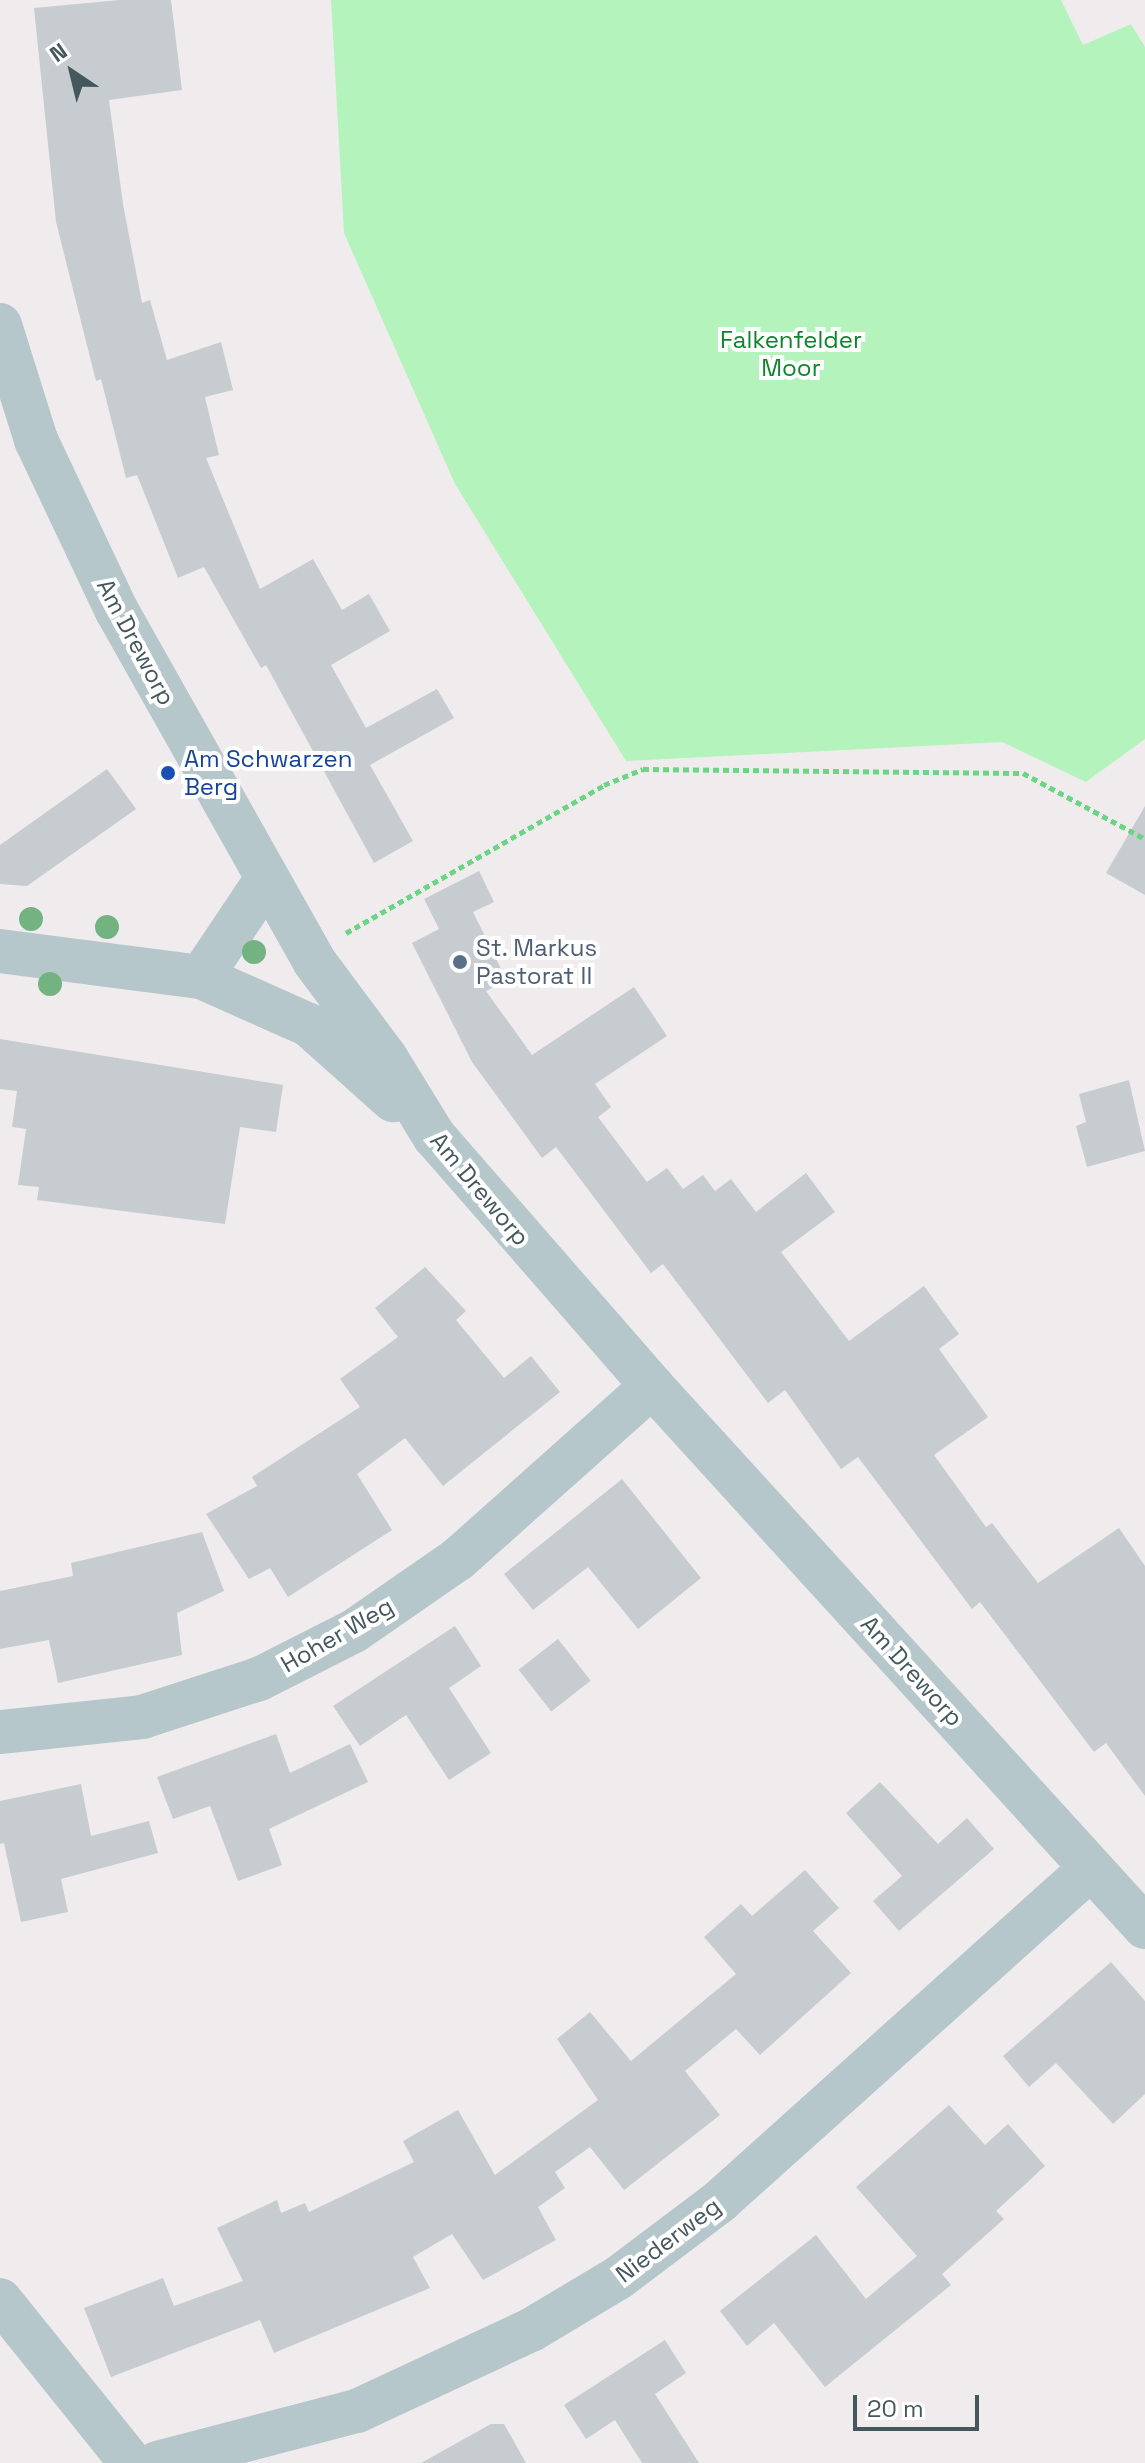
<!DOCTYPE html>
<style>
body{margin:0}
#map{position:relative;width:1145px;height:2463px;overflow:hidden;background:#f0eced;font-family:"Space Grotesk",sans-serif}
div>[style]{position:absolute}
.green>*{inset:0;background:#b5f3bd}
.building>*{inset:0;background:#c6ccd0;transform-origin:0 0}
.path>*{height:5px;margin-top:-2.5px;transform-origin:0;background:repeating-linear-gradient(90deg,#6ad584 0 6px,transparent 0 10px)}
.street>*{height:44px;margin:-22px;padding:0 22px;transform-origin:22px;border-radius:22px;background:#b6c7cc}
.trees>*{width:24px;height:24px;margin:-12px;border-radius:50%;background:#73b381}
.dots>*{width:22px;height:22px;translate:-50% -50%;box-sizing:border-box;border:4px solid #fff;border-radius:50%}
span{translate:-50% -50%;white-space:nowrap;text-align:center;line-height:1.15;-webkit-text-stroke:8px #fff;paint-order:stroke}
.park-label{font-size:24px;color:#0d8529}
.street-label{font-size:24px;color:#43575c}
.transit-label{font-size:24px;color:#164399}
.left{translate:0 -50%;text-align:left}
.service-label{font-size:24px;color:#4e5e75}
.north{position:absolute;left:32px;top:32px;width:80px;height:80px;-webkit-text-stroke:6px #fff;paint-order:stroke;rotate:325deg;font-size:22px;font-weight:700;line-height:32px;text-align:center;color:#43575c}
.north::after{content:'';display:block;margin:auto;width:28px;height:36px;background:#43575c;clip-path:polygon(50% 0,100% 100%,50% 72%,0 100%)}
.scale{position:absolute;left:853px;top:2395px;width:126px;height:36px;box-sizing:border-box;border:4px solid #43575c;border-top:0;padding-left:10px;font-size:24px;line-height:28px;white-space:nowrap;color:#43575c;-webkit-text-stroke:6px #fff;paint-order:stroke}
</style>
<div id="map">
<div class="green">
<i style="clip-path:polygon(331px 0,1061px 0,1083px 45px,1131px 24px,1145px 47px,1145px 739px,1086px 782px,1002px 742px,626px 761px,455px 484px,344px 233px)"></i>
</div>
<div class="building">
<i style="clip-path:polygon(120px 0,171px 0,182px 90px,109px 100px,123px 204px,142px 303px,150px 300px,167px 360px,221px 342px,233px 390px,205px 397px,219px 455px,206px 458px,260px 589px,313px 559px,342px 610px,369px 594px,390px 631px,331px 665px,366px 728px,437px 689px,454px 718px,370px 765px,413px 841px,374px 863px,266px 665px,261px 668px,204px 567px,178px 578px,137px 475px,126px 478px,101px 379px,96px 381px,56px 222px,34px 8px)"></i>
<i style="clip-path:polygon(107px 769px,136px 809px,27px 886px,0 884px,0 845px)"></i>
<i style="clip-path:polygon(1145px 806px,1145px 895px,1106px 873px)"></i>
<i style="clip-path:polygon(479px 871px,494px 902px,473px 912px,507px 981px,486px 991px,532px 1055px,634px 987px,667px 1036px,595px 1084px,611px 1107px,598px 1117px,647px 1182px,667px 1168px,683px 1189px,703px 1175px,715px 1191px,731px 1179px,756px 1212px,806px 1173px,835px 1212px,781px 1252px,849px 1341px,924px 1286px,959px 1334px,939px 1349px,988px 1417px,934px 1455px,986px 1527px,992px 1523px,1038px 1583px,1119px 1528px,1145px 1566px,1145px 1796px,1106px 1743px,1094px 1752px,980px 1602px,972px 1609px,858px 1457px,841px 1469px,785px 1390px,768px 1403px,663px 1264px,651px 1273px,556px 1147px,542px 1158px,472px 1062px,412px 943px,439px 929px,424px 899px)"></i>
<i style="clip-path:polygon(0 1039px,283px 1085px,276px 1132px,240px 1127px,225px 1224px,37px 1200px,39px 1187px,18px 1185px,26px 1129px,12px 1127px,17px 1091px,0 1089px)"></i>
<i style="clip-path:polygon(1129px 1080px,1145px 1151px,1087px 1167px,1076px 1126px,1086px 1122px,1079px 1094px)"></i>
<i style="clip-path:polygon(425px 1267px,466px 1311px,456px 1320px,504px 1378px,531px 1356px,560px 1392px,443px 1486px,405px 1438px,357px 1474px,392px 1530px,288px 1597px,270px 1568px,249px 1579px,206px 1514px,257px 1486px,252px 1477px,360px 1407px,340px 1379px,398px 1337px,375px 1308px)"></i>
<i style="clip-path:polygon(622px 1479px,701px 1578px,638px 1629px,588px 1567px,533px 1610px,504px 1574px)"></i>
<i style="clip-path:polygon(202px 1532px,224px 1591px,177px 1613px,182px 1655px,58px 1683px,49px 1640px,0 1649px,0 1591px,73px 1576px,71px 1563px)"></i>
<i style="clip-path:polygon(455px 1626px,481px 1666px,449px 1688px,491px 1753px,449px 1780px,406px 1715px,360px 1746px,333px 1706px)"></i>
<i style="left:558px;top:1639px;width:53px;height:50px;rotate:52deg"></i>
<i style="clip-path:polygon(276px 1734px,290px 1773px,350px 1744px,368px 1782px,269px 1829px,282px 1865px,238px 1881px,210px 1806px,173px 1819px,157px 1777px)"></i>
<i style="clip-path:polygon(880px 1782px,938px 1844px,967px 1818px,994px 1849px,899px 1931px,873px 1901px,902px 1876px,846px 1813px)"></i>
<i style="clip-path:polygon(81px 1784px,91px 1836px,149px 1821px,158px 1853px,61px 1879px,68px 1912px,21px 1922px,4px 1843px,0 1844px,0 1801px)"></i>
<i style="clip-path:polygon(805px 1870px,839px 1908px,813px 1931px,851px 1973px,760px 2055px,736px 2029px,685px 2071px,720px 2115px,624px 2190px,590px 2147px,555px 2172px,565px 2188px,538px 2207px,556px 2240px,483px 2280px,452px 2234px,413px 2257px,430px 2288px,274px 2353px,260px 2320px,111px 2377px,84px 2308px,163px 2278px,174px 2306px,243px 2281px,217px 2228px,277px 2200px,281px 2213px,305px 2203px,309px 2212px,414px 2162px,403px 2141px,458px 2110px,495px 2175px,598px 2100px,557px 2039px,590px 2012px,631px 2061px,736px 1974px,704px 1937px,741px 1904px,752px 1916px)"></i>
<i style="clip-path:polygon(1111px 1962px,1145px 2001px,1145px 2094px,1113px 2124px,1056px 2063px,1029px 2087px,1003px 2056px)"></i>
<i style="clip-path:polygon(949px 2105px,985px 2145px,1008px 2124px,1045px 2166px,996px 2211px,1004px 2219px,942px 2274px,951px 2285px,825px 2387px,774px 2323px,747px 2346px,720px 2311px,816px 2235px,866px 2299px,917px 2256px,856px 2187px)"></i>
<i style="clip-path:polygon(665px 2340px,686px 2373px,655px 2394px,699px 2463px,642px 2463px,615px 2420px,586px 2439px,564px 2405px)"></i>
<i style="clip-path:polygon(491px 2424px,504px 2424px,526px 2463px,421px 2463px)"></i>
</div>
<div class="path">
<i style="left:346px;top:933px;width:297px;rotate:-29.8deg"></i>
<i style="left:604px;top:785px;width:42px;rotate:-22.3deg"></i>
<i style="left:643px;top:769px;width:380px;rotate:0.6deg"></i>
<i style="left:1023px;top:773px;width:139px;rotate:28.4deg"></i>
</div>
<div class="street">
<i style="left:0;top:325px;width:121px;rotate:72.6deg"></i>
<i style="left:36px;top:440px;width:189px;rotate:64.7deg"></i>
<i style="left:117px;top:611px;width:402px;rotate:60.6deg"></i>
<i style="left:314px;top:961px;width:121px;rotate:53.4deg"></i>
<i style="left:386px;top:1058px;width:92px;rotate:58.4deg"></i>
<i style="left:434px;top:1136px;width:332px;rotate:48.9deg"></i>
<i style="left:652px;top:1386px;width:732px;rotate:47.66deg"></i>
<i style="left:0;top:951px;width:203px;rotate:7.4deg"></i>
<i style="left:201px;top:977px;width:118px;rotate:24deg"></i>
<i style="left:309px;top:1025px;width:113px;rotate:41.8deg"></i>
<i style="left:201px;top:977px;width:117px;rotate:-56.2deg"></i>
<i style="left:0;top:1732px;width:143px;rotate:-6deg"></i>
<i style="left:142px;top:1717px;width:123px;rotate:-18deg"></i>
<i style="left:259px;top:1679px;width:106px;rotate:-26.8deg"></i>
<i style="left:354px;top:1631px;width:126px;rotate:-34.7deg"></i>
<i style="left:458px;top:1559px;width:260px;rotate:-41.7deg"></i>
<i style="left:0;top:2300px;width:209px;rotate:51.2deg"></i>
<i style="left:157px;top:2463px;width:207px;rotate:-14.6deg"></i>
<i style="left:357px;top:2411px;width:192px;rotate:-25deg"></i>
<i style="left:531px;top:2330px;width:101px;rotate:-30.9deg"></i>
<i style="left:618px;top:2278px;width:128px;rotate:-37deg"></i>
<i style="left:720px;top:2201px;width:497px;rotate:-41.9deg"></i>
</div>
<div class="trees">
<i style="left:31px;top:919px"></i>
<i style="left:107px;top:927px"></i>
<i style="left:254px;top:952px"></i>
<i style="left:50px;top:984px"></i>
</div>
<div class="dots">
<i style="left:168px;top:773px;background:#1a4fb4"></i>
<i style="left:460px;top:962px;background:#5c6f8a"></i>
</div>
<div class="park-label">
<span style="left:791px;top:354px">Falkenfelder<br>Moor</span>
</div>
<div class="street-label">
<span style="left:136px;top:642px;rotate:62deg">Am Dreworp</span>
<span style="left:480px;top:1189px;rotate:50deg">Am Dreworp</span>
<span style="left:337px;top:1635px;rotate:-30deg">Hoher Weg</span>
<span style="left:912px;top:1671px;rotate:48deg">Am Dreworp</span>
<span style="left:668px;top:2240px;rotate:-37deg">Niederweg</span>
</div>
<div class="transit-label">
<span class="left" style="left:184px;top:773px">Am Schwarzen<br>Berg</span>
</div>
<div class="service-label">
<span class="left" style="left:476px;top:962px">St. Markus<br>Pastorat II</span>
</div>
<div class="north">N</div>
<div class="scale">20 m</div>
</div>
